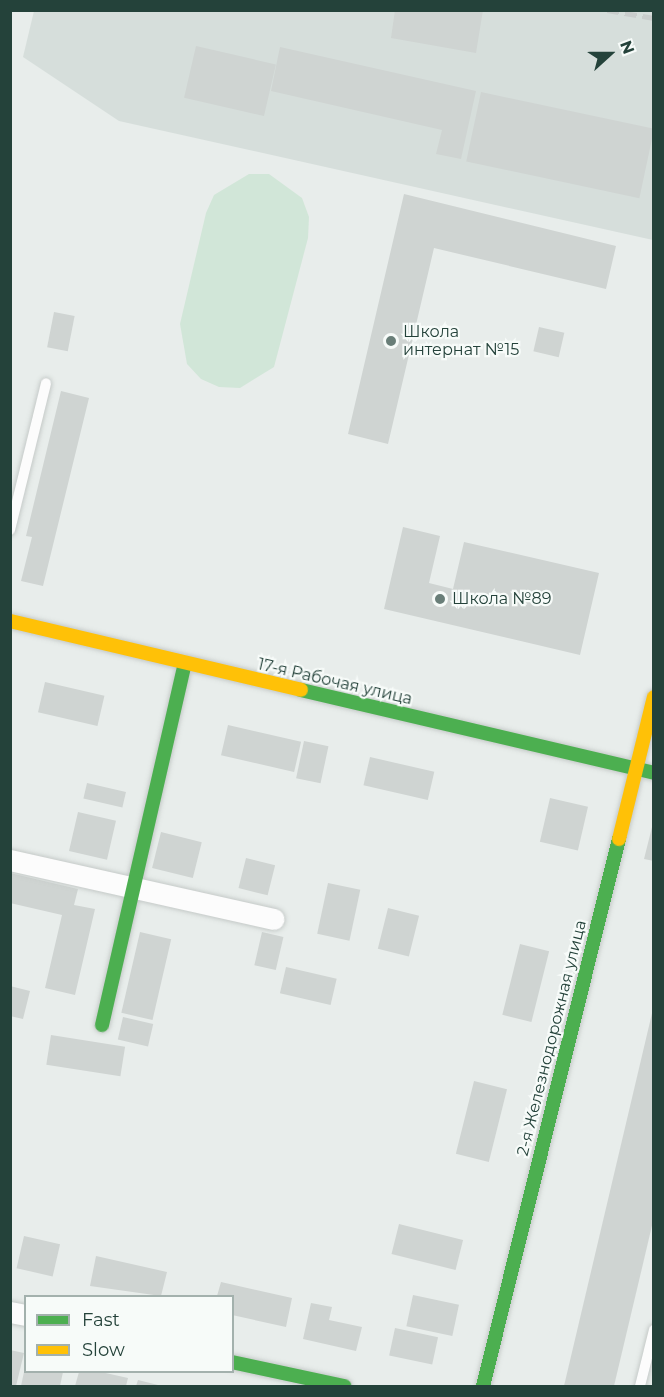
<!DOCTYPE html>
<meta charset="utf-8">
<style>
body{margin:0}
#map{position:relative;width:664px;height:1397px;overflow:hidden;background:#e8edeb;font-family:Montserrat,sans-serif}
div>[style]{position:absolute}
.built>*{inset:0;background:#d6dedb}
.green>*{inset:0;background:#d1e6d8}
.building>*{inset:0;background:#cfd4d2;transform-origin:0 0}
.roads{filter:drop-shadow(0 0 2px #c5cac8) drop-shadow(0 0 2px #c5cac8)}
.lane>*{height:10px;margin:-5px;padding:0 5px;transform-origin:5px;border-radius:5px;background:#fcfcfc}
.street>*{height:21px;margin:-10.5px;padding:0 10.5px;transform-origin:10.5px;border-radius:10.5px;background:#fcfcfc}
.fast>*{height:14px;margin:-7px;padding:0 7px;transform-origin:7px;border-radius:7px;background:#4caf50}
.slow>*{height:14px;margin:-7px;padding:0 7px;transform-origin:7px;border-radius:7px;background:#ffc107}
.rail>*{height:4.5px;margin-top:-2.25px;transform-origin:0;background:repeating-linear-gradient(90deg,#c9cdcc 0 12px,transparent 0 18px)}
.dots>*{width:16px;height:16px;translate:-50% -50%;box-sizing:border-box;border:3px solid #f7fbf9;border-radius:50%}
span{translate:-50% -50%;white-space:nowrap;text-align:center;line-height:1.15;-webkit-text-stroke:4.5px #f7fbf9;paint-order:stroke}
.poi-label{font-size:16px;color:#24423a}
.left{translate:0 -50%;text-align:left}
.street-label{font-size:16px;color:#24423a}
.frame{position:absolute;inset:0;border:12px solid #24423a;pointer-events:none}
.legend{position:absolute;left:24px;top:1295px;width:210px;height:78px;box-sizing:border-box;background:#f7fbf9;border:2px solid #a3b1ad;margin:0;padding:8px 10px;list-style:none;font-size:18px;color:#24423a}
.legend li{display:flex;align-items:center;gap:12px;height:30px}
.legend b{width:30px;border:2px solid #a3b1ad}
.north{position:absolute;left:580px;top:24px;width:60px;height:60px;-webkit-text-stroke:4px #f7fbf9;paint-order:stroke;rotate:69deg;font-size:16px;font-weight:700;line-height:24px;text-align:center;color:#24423a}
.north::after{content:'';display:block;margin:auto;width:21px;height:27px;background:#24423a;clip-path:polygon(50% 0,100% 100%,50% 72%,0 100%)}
</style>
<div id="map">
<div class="built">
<i style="clip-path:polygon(34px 11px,653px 11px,653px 240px,119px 121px,23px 57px)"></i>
</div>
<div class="green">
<i style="clip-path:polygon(249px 174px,269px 174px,302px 198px,309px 217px,308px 238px,274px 367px,240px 388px,219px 387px,201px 379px,187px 364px,180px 324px,206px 213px,214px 195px)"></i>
</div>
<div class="building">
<i style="clip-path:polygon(395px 10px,483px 10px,476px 53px,391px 38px)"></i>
<i style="left:196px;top:46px;width:82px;height:53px;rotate:13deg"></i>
<i style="clip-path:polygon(280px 47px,476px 91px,461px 159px,436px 154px,442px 130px,271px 91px)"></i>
<i style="left:481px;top:92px;width:177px;height:71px;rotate:12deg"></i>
<i style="clip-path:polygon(404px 194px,616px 246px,606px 289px,434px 248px,388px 444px,348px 434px)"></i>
<i style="left:54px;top:312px;width:21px;height:36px;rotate:11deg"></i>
<i style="left:539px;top:327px;width:26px;height:25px;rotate:13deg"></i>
<i style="clip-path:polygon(61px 391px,89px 398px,43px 586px,21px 581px,32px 537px,26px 536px)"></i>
<i style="clip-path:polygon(403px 527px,440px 536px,429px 583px,453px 589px,464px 542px,599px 573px,580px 655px,384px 609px)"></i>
<i style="left:45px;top:682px;width:61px;height:31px;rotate:13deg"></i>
<i style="left:228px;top:725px;width:75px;height:31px;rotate:13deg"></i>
<i style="left:304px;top:741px;width:25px;height:38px;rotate:12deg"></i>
<i style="left:370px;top:757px;width:66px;height:29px;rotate:13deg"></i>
<i style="left:87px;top:783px;width:40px;height:16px;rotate:13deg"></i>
<i style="left:550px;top:798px;width:39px;height:45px;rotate:13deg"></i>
<i style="left:78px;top:812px;width:39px;height:40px;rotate:13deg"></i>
<i style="clip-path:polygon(653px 823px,654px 823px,654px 861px,644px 859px)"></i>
<i style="left:161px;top:832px;width:42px;height:37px;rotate:14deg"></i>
<i style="left:246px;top:858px;width:30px;height:31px;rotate:14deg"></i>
<i style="clip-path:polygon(10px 873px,78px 889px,74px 905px,95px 909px,75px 995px,45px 988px,62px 915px,10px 903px)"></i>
<i style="left:328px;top:883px;width:33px;height:52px;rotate:12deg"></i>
<i style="left:388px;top:908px;width:32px;height:42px;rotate:14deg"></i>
<i style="left:140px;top:932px;width:32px;height:83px;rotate:13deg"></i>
<i style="left:262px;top:932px;width:22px;height:34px;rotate:13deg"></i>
<i style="left:520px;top:944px;width:30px;height:73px;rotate:14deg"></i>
<i style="left:286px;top:967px;width:52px;height:27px;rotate:13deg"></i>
<i style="clip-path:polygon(10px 986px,30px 991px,23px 1019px,10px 1016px)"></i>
<i style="clip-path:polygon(653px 1009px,654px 1217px,642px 1268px,614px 1386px,564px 1386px)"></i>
<i style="left:123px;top:1017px;width:31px;height:23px;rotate:13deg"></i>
<i style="left:51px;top:1035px;width:75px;height:30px;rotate:9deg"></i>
<i style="left:474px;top:1081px;width:34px;height:75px;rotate:14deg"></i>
<i style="left:399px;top:1224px;width:66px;height:31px;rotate:14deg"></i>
<i style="left:24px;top:1236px;width:37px;height:33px;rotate:13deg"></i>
<i style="clip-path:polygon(96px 1256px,167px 1272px,161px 1296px,90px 1286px)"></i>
<i style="clip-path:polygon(221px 1282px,292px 1298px,286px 1327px,232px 1315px,232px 1296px,217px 1296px)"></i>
<i style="left:413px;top:1295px;width:47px;height:32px;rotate:12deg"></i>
<i style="clip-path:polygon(311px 1303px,332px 1307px,329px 1320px,362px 1327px,356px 1351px,303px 1339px)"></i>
<i style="left:395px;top:1328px;width:44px;height:28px;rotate:12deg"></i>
<i style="clip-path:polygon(10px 1350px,24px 1353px,16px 1386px,10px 1386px)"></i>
<i style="clip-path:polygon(24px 1372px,63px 1372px,60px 1386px,21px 1386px)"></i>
<i style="clip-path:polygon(79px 1372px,101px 1372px,128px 1378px,126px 1386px,75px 1386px)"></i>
<i style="clip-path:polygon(138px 1380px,162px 1386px,136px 1386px)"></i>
</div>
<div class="roads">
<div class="lane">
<i style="left:10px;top:530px;width:151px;rotate:-76.2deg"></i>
<i style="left:640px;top:1386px;width:58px;rotate:-76deg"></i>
</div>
<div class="street">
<i style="left:10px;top:860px;width:270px;rotate:12.6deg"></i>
<i style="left:10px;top:1312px;width:16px;rotate:11deg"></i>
</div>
<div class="fast">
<i style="left:301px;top:690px;width:363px;rotate:13.2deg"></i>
<i style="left:102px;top:1025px;width:370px;rotate:-77.1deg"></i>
<i style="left:232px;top:1362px;width:115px;rotate:12.1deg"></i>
<i style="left:483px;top:1386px;width:564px;rotate:-76.04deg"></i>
</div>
<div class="slow">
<i style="left:10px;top:621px;width:299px;rotate:13.3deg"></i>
<i style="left:619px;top:839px;width:146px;rotate:-76.2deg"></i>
</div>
</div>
<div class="rail">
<i style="left:607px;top:10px;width:48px;rotate:9.7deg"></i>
</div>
<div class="dots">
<i style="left:391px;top:341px;background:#697e78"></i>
<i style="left:440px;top:599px;background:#697e78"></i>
</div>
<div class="poi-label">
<span class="left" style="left:403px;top:341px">Школа<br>интернат №15</span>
<span class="left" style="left:452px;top:599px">Школа №89</span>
</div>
<div class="street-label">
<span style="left:335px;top:682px;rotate:13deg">17-я Рабочая улица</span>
<span style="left:552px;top:1038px;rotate:-76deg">2-я Железнодорожная улица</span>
</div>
<div class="frame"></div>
<ul class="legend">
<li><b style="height:8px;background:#4caf50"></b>Fast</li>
<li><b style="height:8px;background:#ffc107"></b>Slow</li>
</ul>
<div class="north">N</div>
</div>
